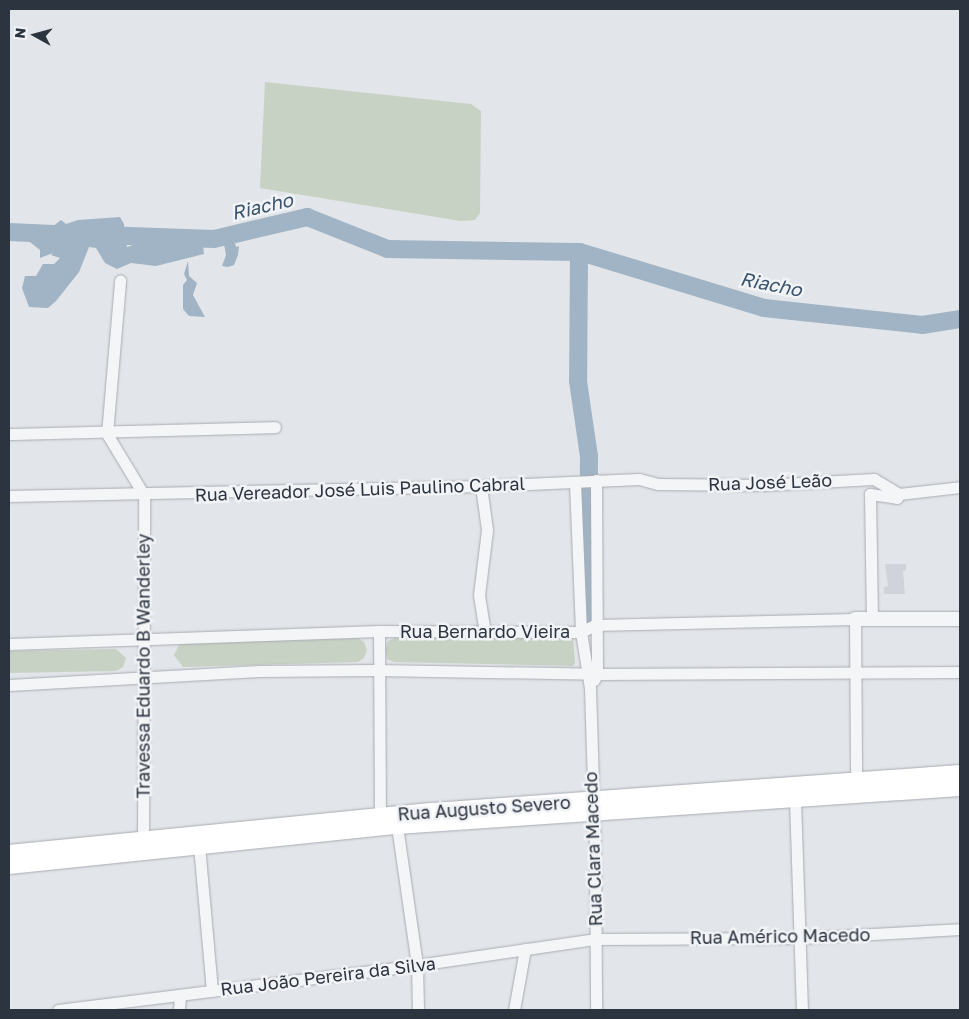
<!DOCTYPE html>
<meta charset="utf-8">
<style>
body{margin:0}
#map{position:relative;width:969px;height:1019px;overflow:hidden;background:#e2e5e9;font-family:"Golos Text",sans-serif}
div>[style]{position:absolute}
.built>*{inset:0;background:#d0d4da}
.green>*{inset:0;background:#c8d2c4}
.water>*{inset:0;background:#a0b4c5}
.river>*{height:18px;margin:-9px;padding:0 9px;transform-origin:9px;border-radius:9px;background:#a0b4c5}
.roads{filter:drop-shadow(0 0 1px #a8acb3) drop-shadow(0 0 1px #a8acb3)}
.minor>*{height:11px;margin:-5.5px;padding:0 5.5px;transform-origin:5.5px;border-radius:5.5px;background:#f4f5f7}
.tertiary>*{height:14px;margin:-7px;padding:0 7px;transform-origin:7px;border-radius:7px;background:#f4f5f7}
.secondary>*{height:16px;margin:-8px;padding:0 8px;transform-origin:8px;border-radius:8px;background:#fff}
span{translate:-50% -50%;white-space:nowrap;text-align:center;line-height:1.15;-webkit-text-stroke:5px #f1f3f6;paint-order:stroke}
.street-label{font-size:18px;color:#2c343f}
.water-label{font-size:19px;color:#3a546e;font-style:italic}
.frame{position:absolute;inset:0;border:10px solid #2c343f;pointer-events:none}
.north{position:absolute;left:10px;top:10px;width:50px;height:50px;-webkit-text-stroke:4px #f1f3f6;paint-order:stroke;rotate:277deg;font-size:14px;font-weight:700;line-height:20px;text-align:center;color:#2c343f}
.north::after{content:'';display:block;margin:auto;width:18px;height:22px;background:#2c343f;clip-path:polygon(50% 0,100% 100%,50% 72%,0 100%)}
</style>
<div id="map">
<div class="built">
<i style="clip-path:polygon(885px 564px,906px 564px,906px 570px,903px 571px,905px 594px,884px 594px,884px 587px,888px 586px)"></i>
</div>
<div class="green">
<i style="clip-path:polygon(265px 82px,471px 104px,481px 111px,480px 213px,475px 220px,461px 221px,260px 188px)"></i>
<i style="clip-path:polygon(573px 637px,575px 663px,573px 666px,394px 662px,387px 659px,385px 650px,388px 641px,395px 638px)"></i>
<i style="clip-path:polygon(358px 638px,364px 642px,367px 650px,364px 658px,358px 662px,183px 667px,174px 655px,179px 645px,184px 643px)"></i>
<i style="clip-path:polygon(116px 649px,126px 658px,123px 667px,116px 671px,9px 673px,9px 651px)"></i>
</div>
<div class="water">
<i style="clip-path:polygon(120px 217px,124px 224px,127px 247px,142px 242px,143px 231px,148px 229px,154px 242px,160px 240px,162px 233px,175px 231px,189px 245px,203px 246px,204px 254px,156px 266px,131px 263px,117px 269px,105px 263px,96px 248px,89px 247px,79px 272px,56px 301px,48px 308px,29px 307px,22px 288px,25px 276px,36px 276px,43px 264px,54px 264px,60px 258px,51px 255px,53px 253px,40px 258px,40px 250px,26px 239px,29px 235px,53px 238px,52px 227px,61px 220px,66px 224px,78px 220px)"></i>
<i style="clip-path:polygon(232px 232px,236px 247px,239px 246px,238px 255px,234px 265px,228px 267px,222px 266px,226px 255px,222px 233px)"></i>
<i style="clip-path:polygon(188px 261px,189px 276px,197px 283px,193px 295px,205px 317px,189px 316px,183px 309px,183px 285px,187px 280px,184px 274px)"></i>
</div>
<div class="river">
<i style="left:9px;top:232px;width:67px;rotate:2.6deg"></i>
<i style="left:102px;top:235px;width:112px;rotate:2deg"></i>
<i style="left:214px;top:239px;width:96px;rotate:-13.3deg"></i>
<i style="left:307px;top:217px;width:87px;rotate:21.6deg"></i>
<i style="left:388px;top:249px;width:192px;rotate:0.9deg"></i>
<i style="left:580px;top:252px;width:192px;rotate:16.9deg"></i>
<i style="left:764px;top:308px;width:159px;rotate:6.1deg"></i>
<i style="left:922px;top:325px;width:38px;rotate:-9deg"></i>
<i style="left:579px;top:252px;width:129px;rotate:90.4deg"></i>
<i style="left:578px;top:381px;width:76px;rotate:81.7deg"></i>
<i style="left:589px;top:456px;width:159px;rotate:90.4deg"></i>
</div>
<div class="roads">
<div class="minor">
<i style="left:9px;top:434px;width:266px;rotate:-1.5deg"></i>
<i style="left:107px;top:434px;width:154px;rotate:-85.1deg"></i>
<i style="left:107px;top:434px;width:71px;rotate:58.8deg"></i>
<i style="left:575px;top:482px;width:150px;rotate:87.7deg"></i>
<i style="left:581px;top:632px;width:57px;rotate:80.9deg"></i>
<i style="left:590px;top:688px;width:161px;rotate:88.2deg"></i>
<i style="left:595px;top:849px;width:161px;rotate:89.6deg"></i>
<i style="left:481px;top:486px;width:44px;rotate:82.2deg"></i>
<i style="left:487px;top:530px;width:65px;rotate:97deg"></i>
<i style="left:479px;top:595px;width:36px;rotate:81deg"></i>
<i style="left:9px;top:496px;width:472px;rotate:-1.2deg"></i>
<i style="left:481px;top:486px;width:158px;rotate:-2.5deg"></i>
<i style="left:639px;top:479px;width:20px;rotate:15deg"></i>
<i style="left:658px;top:484px;width:106px;rotate:0.5deg"></i>
<i style="left:764px;top:485px;width:110px;rotate:-3.1deg"></i>
<i style="left:874px;top:479px;width:29px;rotate:31deg"></i>
<i style="left:899px;top:494px;width:61px;rotate:-6.5deg"></i>
<i style="left:872px;top:620px;width:126px;rotate:-90.9deg"></i>
<i style="left:870px;top:494px;width:27px;rotate:8deg"></i>
<i style="left:897px;top:498px;width:4px;rotate:-63deg"></i>
<i style="left:379px;top:631px;width:185px;rotate:89.7deg"></i>
<i style="left:9px;top:644px;width:370px;rotate:-2deg"></i>
<i style="left:379px;top:631px;width:202px;rotate:0.3deg"></i>
<i style="left:581px;top:632px;width:16px;rotate:-27deg"></i>
<i style="left:595px;top:625px;width:260px;rotate:-1.3deg"></i>
<i style="left:855px;top:619px;width:162px;rotate:89.6deg"></i>
<i style="left:594px;top:680px;width:7px;rotate:-63deg"></i>
<i style="left:597px;top:674px;width:194px;rotate:-90.3deg"></i>
<i style="left:9px;top:685px;width:250px;rotate:-3.2deg"></i>
<i style="left:259px;top:671px;width:118px;rotate:-0.5deg"></i>
<i style="left:377px;top:670px;width:220px;rotate:1deg"></i>
<i style="left:597px;top:674px;width:363px;rotate:-0.3deg"></i>
<i style="left:795px;top:800px;width:210px;rotate:88.1deg"></i>
<i style="left:397px;top:826px;width:140px;rotate:81.8deg"></i>
<i style="left:417px;top:965px;width:45px;rotate:88.7deg"></i>
<i style="left:199px;top:845px;width:146px;rotate:84.9deg"></i>
<i style="left:143px;top:847px;width:352px;rotate:-89.8deg"></i>
<i style="left:58px;top:1010px;width:362px;rotate:-7.1deg"></i>
<i style="left:417px;top:965px;width:181px;rotate:-8.3deg"></i>
<i style="left:596px;top:939px;width:205px;rotate:-0.3deg"></i>
<i style="left:801px;top:938px;width:159px;rotate:-3.2deg"></i>
<i style="left:179px;top:1010px;width:14px;rotate:-86deg"></i>
<i style="left:514px;top:1010px;width:62px;rotate:-79.8deg"></i>
</div>
<div class="tertiary">
<i style="left:855px;top:619px;width:105px"></i>
</div>
<div class="secondary">
<i style="left:9px;top:853px;width:426px;rotate:-5.7deg"></i>
<i style="left:433px;top:811px;width:528px;rotate:-4.12deg"></i>
<i style="left:9px;top:866px;width:390px;rotate:-5.9deg"></i>
<i style="left:397px;top:826px;width:564px;rotate:-3.86deg"></i>
</div>
</div>
<div class="street-label">
<span style="left:770px;top:482px;rotate:-2deg">Rua José Leão</span>
<span style="left:360px;top:489px;rotate:-2deg">Rua Vereador José Luis Paulino Cabral</span>
<span style="left:485px;top:631px">Rua Bernardo Vieira</span>
<span style="left:143px;top:666px;rotate:-90deg">Travessa Eduardo B Wanderley</span>
<span style="left:484px;top:808px;rotate:-4deg">Rua Augusto Severo</span>
<span style="left:593px;top:849px;rotate:-92deg">Rua Clara Macedo</span>
<span style="left:780px;top:936px;rotate:-1deg">Rua Américo Macedo</span>
<span style="left:328px;top:976px;rotate:-7deg">Rua João Pereira da Silva</span>
</div>
<div class="water-label">
<span style="left:262px;top:206px;rotate:-13deg">Riacho</span>
<span style="left:771px;top:284px;rotate:11deg">Riacho</span>
</div>
<div class="frame"></div>
<div class="north">N</div>
</div>
